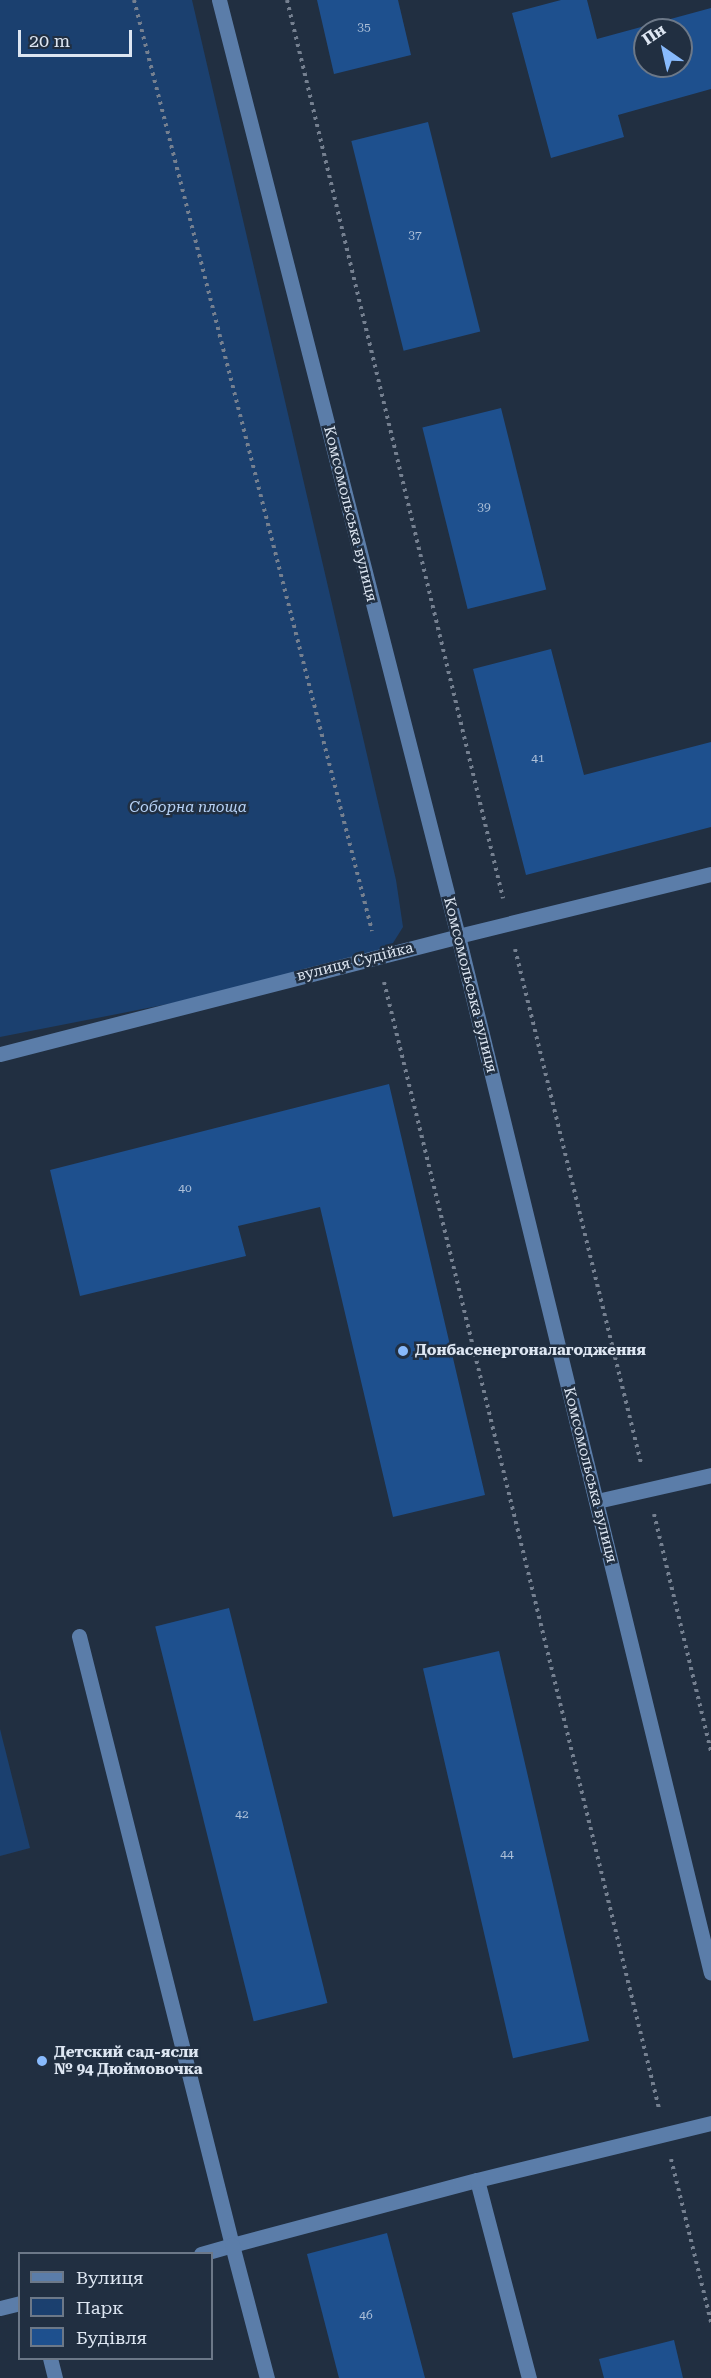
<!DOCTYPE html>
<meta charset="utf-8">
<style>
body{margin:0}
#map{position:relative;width:711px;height:2378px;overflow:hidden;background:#212f41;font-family:"Roboto Serif",serif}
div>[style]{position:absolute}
.green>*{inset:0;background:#1b406f}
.building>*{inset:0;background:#1e508e;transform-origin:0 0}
.path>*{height:4px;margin-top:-2px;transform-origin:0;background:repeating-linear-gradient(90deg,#758090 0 3px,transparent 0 7.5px)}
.minor>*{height:15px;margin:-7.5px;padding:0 7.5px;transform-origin:7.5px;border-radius:7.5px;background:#5b7da9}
.dots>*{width:16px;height:16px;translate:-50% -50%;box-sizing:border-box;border:3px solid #212f41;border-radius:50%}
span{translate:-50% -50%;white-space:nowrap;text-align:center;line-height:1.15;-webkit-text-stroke:5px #212f41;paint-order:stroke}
.number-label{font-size:12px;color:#adc0d9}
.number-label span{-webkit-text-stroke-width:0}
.street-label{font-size:15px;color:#dde6f2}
.park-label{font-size:15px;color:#b7d2f6;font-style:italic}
.poi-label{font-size:15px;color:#dde6f2;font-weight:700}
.left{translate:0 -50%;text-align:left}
.legend{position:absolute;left:18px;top:2252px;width:195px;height:108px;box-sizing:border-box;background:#212f41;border:2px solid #6c7888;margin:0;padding:8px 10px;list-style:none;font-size:18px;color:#dde6f2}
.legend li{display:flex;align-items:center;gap:12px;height:30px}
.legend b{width:30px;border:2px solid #6c7888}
.north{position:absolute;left:633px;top:18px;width:60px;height:60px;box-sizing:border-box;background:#212f41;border:2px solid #6c7888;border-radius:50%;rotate:326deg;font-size:16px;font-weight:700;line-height:24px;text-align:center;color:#dde6f2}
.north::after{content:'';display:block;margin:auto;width:21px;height:27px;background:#88bafc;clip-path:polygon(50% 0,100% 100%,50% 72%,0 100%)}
.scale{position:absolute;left:18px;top:30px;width:114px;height:27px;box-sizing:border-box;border:3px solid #dde6f2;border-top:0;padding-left:8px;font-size:18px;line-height:21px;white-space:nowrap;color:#dde6f2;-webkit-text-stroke:4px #212f41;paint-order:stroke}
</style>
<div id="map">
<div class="green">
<i style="clip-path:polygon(0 0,192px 0,396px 880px,403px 927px,393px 943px,369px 961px,352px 968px,0 1037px)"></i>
<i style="clip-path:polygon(0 1729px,30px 1848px,0 1856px)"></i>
</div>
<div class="building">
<i style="clip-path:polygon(317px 0,398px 0,411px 55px,334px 74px)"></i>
<i style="clip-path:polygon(evenodd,561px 0,587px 0,597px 39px,711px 8px,711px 89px,618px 115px,624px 137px,551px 158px,512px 13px,561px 0,645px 30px,681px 30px,681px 66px,645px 66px,645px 30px)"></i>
<i style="left:428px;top:122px;width:216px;height:79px;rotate:76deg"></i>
<i style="left:501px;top:408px;width:187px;height:81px;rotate:76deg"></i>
<i style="clip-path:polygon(551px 649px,584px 775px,711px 742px,711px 827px,526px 875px,473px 669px)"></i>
<i style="clip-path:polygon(389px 1084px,485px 1495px,393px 1517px,320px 1207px,238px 1226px,246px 1256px,80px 1296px,50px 1170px)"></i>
<i style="left:229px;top:1608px;width:407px;height:76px;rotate:76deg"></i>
<i style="left:499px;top:1651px;width:400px;height:78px;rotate:77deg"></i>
<i style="clip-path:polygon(387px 2233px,425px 2378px,339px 2378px,307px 2254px)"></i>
<i style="clip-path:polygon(674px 2340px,683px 2378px,604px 2378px,599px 2359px)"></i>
</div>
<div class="path">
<i style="left:134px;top:0;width:961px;rotate:75.66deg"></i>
<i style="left:287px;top:0;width:924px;rotate:76.48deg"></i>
<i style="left:515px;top:949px;width:529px;rotate:76.23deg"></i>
<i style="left:384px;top:982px;width:1159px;rotate:76.28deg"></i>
<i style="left:654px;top:1514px;width:244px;rotate:76.5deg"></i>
<i style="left:671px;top:2159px;width:168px;rotate:76.2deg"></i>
</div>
<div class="minor">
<i style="left:219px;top:0;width:966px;rotate:75.68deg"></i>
<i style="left:458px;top:936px;width:1067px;rotate:76.29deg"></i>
<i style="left:0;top:1054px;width:473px;rotate:-14.4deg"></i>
<i style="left:458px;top:936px;width:260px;rotate:-13.8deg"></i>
<i style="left:597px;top:1501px;width:117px;rotate:-12.8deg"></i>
<i style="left:79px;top:1636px;width:628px;rotate:75.9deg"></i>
<i style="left:232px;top:2245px;width:253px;rotate:-14.9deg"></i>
<i style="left:477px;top:2180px;width:205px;rotate:75.3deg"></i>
<i style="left:477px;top:2180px;width:241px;rotate:-13.7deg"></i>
<i style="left:201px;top:2254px;width:32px;rotate:-16deg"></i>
<i style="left:232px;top:2245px;width:138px;rotate:75.3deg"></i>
<i style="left:0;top:2308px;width:21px;rotate:-14deg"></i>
<i style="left:50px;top:2358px;width:21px;rotate:76deg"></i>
</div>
<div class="dots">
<i style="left:403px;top:1351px;background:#88bafc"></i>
<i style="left:42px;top:2061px;background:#88bafc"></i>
</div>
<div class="number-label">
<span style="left:364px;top:28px">35</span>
<span style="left:415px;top:236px">37</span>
<span style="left:484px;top:508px">39</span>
<span style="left:538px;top:759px">41</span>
<span style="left:185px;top:1189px">40</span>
<span style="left:242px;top:1815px">42</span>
<span style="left:507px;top:1855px">44</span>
<span style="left:366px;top:2316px">46</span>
</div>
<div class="street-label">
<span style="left:350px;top:514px;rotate:76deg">Комсомольська вулиця</span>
<span style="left:355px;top:962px;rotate:-14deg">вулиця Судійка</span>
<span style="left:470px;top:985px;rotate:76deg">Комсомольська вулиця</span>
<span style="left:590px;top:1475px;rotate:76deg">Комсомольська вулиця</span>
</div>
<div class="park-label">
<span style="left:188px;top:808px">Соборна площа</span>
</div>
<div class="poi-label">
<span class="left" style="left:415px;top:1351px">Донбасенергоналагодження</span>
<span class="left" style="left:54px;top:2061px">Детский сад-ясли<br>№ 94 Дюймовочка</span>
</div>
<ul class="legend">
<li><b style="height:8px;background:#5b7da9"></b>Вулиця</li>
<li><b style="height:16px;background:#1b406f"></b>Парк</li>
<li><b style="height:16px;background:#1e508e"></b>Будівля</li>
</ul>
<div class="north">Пн</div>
<div class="scale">20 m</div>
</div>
